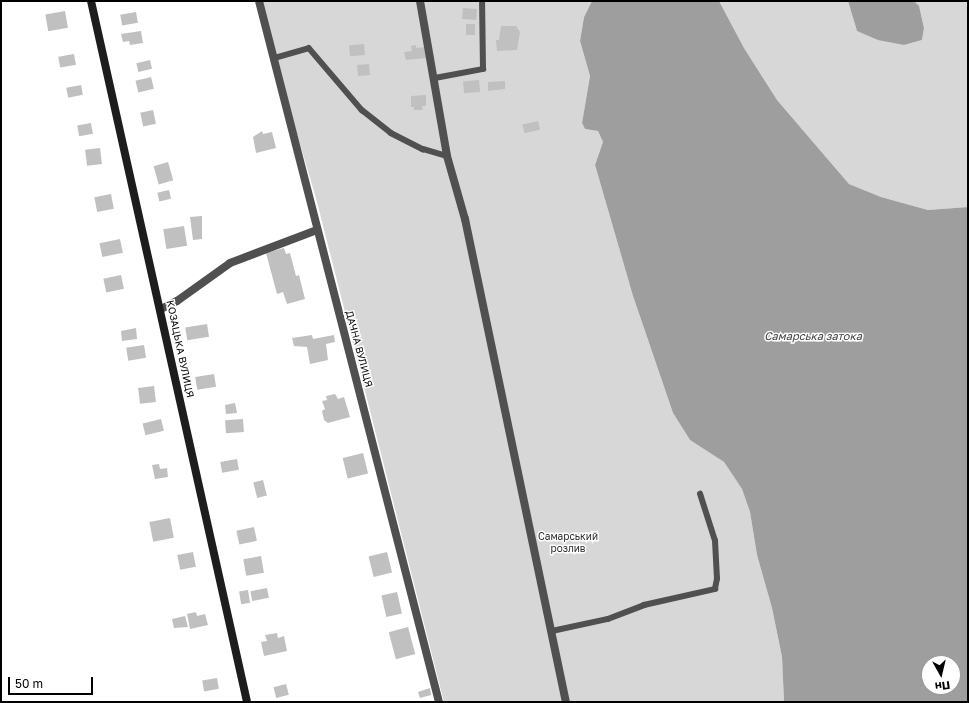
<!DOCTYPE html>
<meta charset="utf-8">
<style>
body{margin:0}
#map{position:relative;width:969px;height:703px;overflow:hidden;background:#fff;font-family:"Golos Text",sans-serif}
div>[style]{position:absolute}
.green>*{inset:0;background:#d7d7d7}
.water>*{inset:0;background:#9e9e9e}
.building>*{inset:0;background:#c0c0c0;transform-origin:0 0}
.lane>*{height:5.5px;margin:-2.75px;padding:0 2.75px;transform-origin:2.75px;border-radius:2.75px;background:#505050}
.street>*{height:8px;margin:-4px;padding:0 4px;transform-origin:4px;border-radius:4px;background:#505050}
.secondary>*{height:8px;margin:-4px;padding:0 4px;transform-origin:4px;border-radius:4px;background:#1d1d1d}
span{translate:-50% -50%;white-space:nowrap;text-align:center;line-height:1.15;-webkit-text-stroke:3px #fff;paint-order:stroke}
.street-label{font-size:10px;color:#000}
.park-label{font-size:10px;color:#2e2e2e}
.water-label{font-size:11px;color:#3f3f3f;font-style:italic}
.frame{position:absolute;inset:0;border:2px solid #000;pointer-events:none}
.north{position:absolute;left:921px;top:655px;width:40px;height:40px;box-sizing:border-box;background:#fff;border:1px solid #999;border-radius:50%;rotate:172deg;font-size:11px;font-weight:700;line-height:16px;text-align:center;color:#000}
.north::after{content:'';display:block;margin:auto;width:14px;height:18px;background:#000;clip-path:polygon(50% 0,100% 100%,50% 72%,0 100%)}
.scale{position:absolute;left:8px;top:677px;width:85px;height:18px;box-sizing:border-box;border:2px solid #000;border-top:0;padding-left:5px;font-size:12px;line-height:14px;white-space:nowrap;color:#000;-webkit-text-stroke:3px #fff;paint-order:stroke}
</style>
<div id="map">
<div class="green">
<i style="clip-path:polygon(262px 1px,592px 1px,584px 17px,580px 41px,590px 76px,582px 123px,585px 129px,598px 131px,603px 142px,595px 165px,633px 296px,673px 413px,690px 440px,724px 462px,742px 489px,750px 512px,757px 555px,772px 608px,782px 657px,784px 702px,444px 702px,317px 202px,275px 58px)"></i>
<i style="clip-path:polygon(719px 1px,848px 1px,857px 31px,904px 45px,922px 40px,924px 28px,919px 7px,914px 1px,968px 1px,968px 207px,928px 210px,881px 197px,849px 184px,777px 100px,744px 48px)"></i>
</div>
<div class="water">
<i style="clip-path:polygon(evenodd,592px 1px,719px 1px,744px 48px,777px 100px,849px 184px,881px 197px,928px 210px,968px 207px,968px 702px,784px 702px,782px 657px,772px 608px,757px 555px,750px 512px,742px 489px,724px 462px,690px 440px,673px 413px,633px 296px,595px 165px,603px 142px,598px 131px,585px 129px,582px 123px,590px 76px,580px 41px,584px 17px,592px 1px,929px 663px,953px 663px,953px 687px,929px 687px,929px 663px)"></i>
<i style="clip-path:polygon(848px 1px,914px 1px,919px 6px,924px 28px,922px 40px,904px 45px,878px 40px,857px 31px)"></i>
</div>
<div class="building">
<i style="left:463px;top:8px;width:14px;height:11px;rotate:4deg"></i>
<i style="left:65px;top:11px;width:17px;height:20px;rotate:80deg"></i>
<i style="left:136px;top:12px;width:11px;height:16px;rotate:80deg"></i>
<i style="left:466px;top:24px;width:9px;height:11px"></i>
<i style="clip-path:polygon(501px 26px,516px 26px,520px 32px,517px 50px,497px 51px,496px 40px,499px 40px)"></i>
<i style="clip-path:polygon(141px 31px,143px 43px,130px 45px,129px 41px,123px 42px,121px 34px)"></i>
<i style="left:364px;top:44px;width:11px;height:15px;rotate:85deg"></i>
<i style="clip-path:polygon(416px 45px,416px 48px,424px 47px,426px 58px,406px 60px,404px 52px,412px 51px,411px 46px)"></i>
<i style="left:74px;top:54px;width:11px;height:16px;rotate:80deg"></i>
<i style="left:150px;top:60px;width:9px;height:14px;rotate:77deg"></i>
<i style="left:369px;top:64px;width:11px;height:12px;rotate:85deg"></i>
<i style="left:151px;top:77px;width:12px;height:16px;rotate:76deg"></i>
<i style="left:479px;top:80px;width:12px;height:16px;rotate:85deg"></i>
<i style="clip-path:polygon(505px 81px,505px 89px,488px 91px,488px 82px)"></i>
<i style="left:81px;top:85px;width:10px;height:15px;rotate:79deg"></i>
<i style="clip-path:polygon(426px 95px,426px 106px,422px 106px,423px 110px,414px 110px,414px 107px,411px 107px,411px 96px)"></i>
<i style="left:153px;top:110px;width:14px;height:13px;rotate:78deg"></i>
<i style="left:538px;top:121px;width:9px;height:16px;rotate:77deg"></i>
<i style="left:91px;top:123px;width:11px;height:14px;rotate:80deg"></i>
<i style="clip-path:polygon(262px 131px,263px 134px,272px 132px,276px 148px,256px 153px,253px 137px)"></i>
<i style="left:100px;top:148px;width:16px;height:15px;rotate:83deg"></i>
<i style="left:168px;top:162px;width:19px;height:15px;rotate:74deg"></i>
<i style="left:169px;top:190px;width:9px;height:12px;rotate:77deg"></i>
<i style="left:111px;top:194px;width:15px;height:17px;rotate:79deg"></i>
<i style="clip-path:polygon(202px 216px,202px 239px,193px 240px,190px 217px)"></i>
<i style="left:184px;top:226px;width:20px;height:21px;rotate:81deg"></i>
<i style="left:120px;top:239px;width:14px;height:21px;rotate:78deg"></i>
<i style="clip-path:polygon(284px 248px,286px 254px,290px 253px,296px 276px,299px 275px,305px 299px,287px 304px,283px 292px,277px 294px,266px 253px)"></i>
<i style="left:121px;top:275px;width:14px;height:18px;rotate:78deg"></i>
<i style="left:207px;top:324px;width:13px;height:22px;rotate:81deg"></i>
<i style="clip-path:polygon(136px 328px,137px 339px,122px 341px,121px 331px)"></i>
<i style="clip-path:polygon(312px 335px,313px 339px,334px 335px,335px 342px,326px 344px,328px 360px,310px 364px,307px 347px,294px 346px,292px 338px)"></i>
<i style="left:144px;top:345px;width:13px;height:18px;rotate:81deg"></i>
<i style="left:214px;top:374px;width:13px;height:19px;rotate:81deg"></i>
<i style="left:154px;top:386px;width:16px;height:16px;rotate:83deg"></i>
<i style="clip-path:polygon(335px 394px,338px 399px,344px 397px,350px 417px,328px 423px,324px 420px,322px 411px,325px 409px,322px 401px,327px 400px,326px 396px)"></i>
<i style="clip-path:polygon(235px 403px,237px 413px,226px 414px,225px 405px)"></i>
<i style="left:161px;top:419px;width:12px;height:19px;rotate:76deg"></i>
<i style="left:243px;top:419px;width:13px;height:18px;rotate:86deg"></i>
<i style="left:363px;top:453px;width:21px;height:21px;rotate:76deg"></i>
<i style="left:237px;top:459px;width:11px;height:17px;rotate:80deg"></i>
<i style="clip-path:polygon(159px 464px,160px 469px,167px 468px,168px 477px,155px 479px,152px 465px)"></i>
<i style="left:263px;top:480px;width:16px;height:10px;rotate:76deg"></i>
<i style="left:170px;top:518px;width:20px;height:21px;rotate:79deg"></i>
<i style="left:254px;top:527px;width:14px;height:18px;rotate:78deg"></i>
<i style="left:193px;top:552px;width:15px;height:16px;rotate:79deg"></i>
<i style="left:387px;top:552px;width:21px;height:19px;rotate:76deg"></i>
<i style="left:261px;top:556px;width:17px;height:18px;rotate:80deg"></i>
<i style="left:267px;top:588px;width:10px;height:17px;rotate:79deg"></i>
<i style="left:248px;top:590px;width:13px;height:9px;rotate:81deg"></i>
<i style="left:397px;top:592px;width:22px;height:16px;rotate:77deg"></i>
<i style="clip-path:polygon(196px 612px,197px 616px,205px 614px,208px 625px,190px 629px,187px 614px)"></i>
<i style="clip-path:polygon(185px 616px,188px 627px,174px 628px,172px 619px)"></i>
<i style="left:408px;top:627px;width:28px;height:20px;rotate:75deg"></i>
<i style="clip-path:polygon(277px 633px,278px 638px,284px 636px,287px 651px,264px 656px,261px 642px,267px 641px,265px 635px)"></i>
<i style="left:217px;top:678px;width:11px;height:15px;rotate:80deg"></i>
<i style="left:286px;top:684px;width:11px;height:13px;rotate:75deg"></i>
<i style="clip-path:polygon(430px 688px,431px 695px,420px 698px,418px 692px)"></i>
</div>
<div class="lane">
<i style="left:275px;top:58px;width:35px;rotate:-16deg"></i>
<i style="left:309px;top:48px;width:82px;rotate:49.5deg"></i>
<i style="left:362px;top:110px;width:37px;rotate:38deg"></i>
<i style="left:391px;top:133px;width:36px;rotate:27deg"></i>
<i style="left:423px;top:149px;width:25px;rotate:16deg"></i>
<i style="left:435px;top:78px;width:49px;rotate:-10.6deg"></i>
<i style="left:483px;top:69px;width:68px;rotate:-90.8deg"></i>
<i style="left:552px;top:631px;width:57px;rotate:-12.1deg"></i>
<i style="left:608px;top:619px;width:39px;rotate:-21deg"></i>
<i style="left:644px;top:605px;width:73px;rotate:-12.7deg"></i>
<i style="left:715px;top:589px;width:10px;rotate:-79deg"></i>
<i style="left:717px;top:579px;width:38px;rotate:-93deg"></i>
<i style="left:715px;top:541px;width:49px;rotate:-107.7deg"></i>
</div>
<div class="street">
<i style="left:259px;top:1px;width:724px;rotate:75.6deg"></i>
<i style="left:420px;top:1px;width:157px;rotate:80.1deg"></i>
<i style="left:447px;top:156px;width:66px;rotate:74.1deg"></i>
<i style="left:465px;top:219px;width:493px;rotate:78.2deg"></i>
<i style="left:161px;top:309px;width:18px;rotate:-27deg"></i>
<i style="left:177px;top:301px;width:65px;rotate:-35.6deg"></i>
<i style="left:230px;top:263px;width:93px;rotate:-20.8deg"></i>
</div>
<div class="secondary">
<i style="left:91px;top:1px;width:718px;rotate:77.45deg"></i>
</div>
<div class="street-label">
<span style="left:180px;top:349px;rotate:78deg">КОЗАЦЬКА ВУЛИЦЯ</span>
<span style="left:359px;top:349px;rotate:75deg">ДАЧНА ВУЛИЦЯ</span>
</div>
<div class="park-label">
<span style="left:568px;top:542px">Самарський<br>розлив</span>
</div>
<div class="water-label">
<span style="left:813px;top:336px">Самарська затока</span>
</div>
<div class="frame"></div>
<div class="north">Пн</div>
<div class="scale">50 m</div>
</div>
